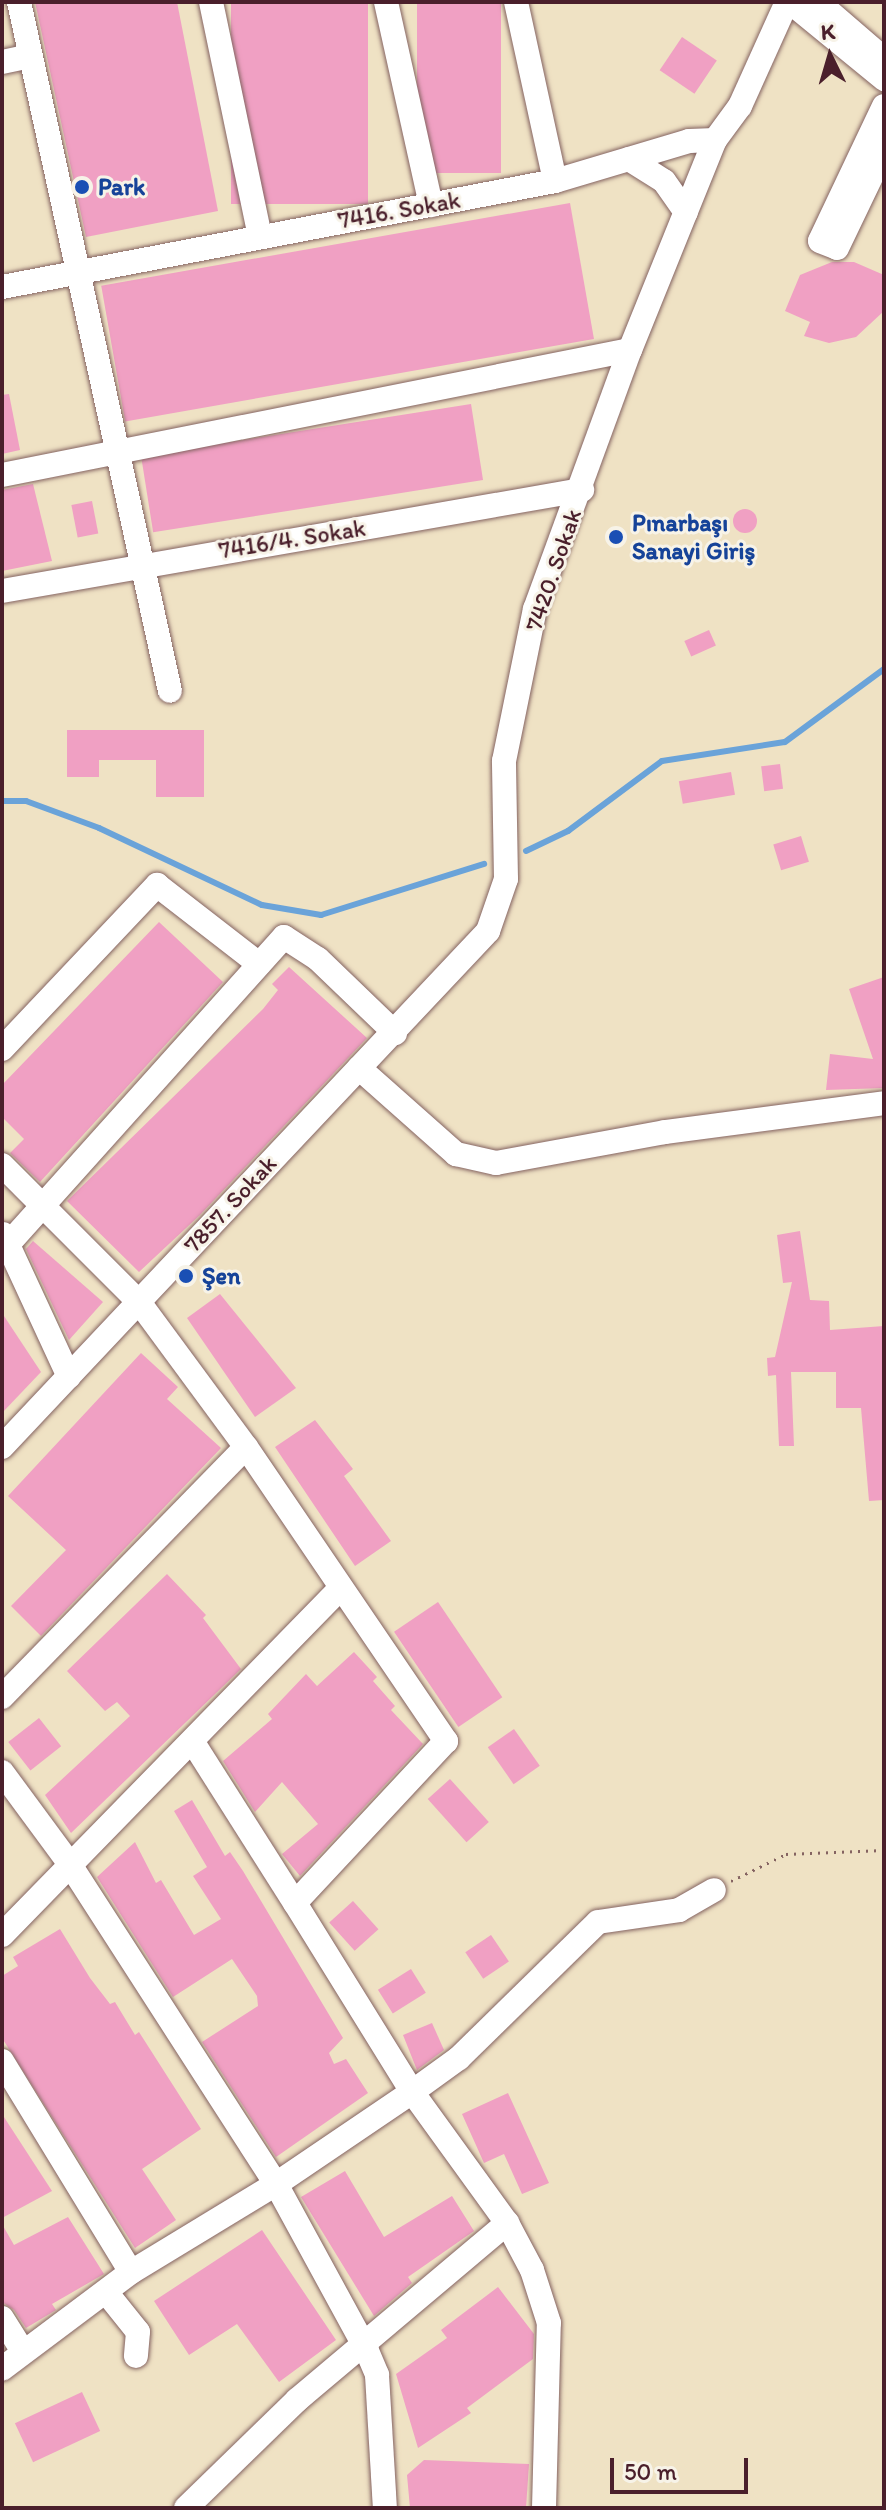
<!DOCTYPE html>
<meta charset="utf-8">
<style>
body{margin:0}
#map{position:relative;width:886px;height:2510px;overflow:hidden;background:#efe2c4;font-family:Itim,sans-serif}
div>[style]{position:absolute}
.stream>*{height:6px;margin:-3px;padding:0 3px;transform-origin:3px;border-radius:3px;background:#6aa3d9}
.building>*{inset:0;background:#f0a0c3;transform-origin:0 0}
.round{border-radius:50%}
.path>*{height:3px;margin-top:-1.5px;transform-origin:0;background:repeating-linear-gradient(90deg,#846361 0 2px,transparent 0 8px)}
.roads{filter:drop-shadow(0 0 2px #846361) drop-shadow(0 0 2px #846361)}
.minor>*{height:24px;margin:-12px;padding:0 12px;transform-origin:12px;border-radius:12px;background:#fff}
.dots>*{width:22px;height:22px;translate:-50% -50%;box-sizing:border-box;border:4px solid #f7f3e8;border-radius:50%}
span{translate:-50% -50%;white-space:nowrap;text-align:center;line-height:1.15;-webkit-text-stroke:6px #f7f3e8;paint-order:stroke}
.transit-label{font-size:24px;color:#164399;font-weight:700}
.left{translate:0 -50%;text-align:left}
.street-label{font-size:24px;color:#4a1f2b}
.frame{position:absolute;inset:0;border:4px solid #4a1f2b;pointer-events:none}
.north{position:absolute;left:790px;top:16px;width:80px;height:80px;-webkit-text-stroke:6px #f7f3e8;paint-order:stroke;rotate:355deg;font-size:22px;font-weight:700;line-height:32px;text-align:center;color:#4a1f2b}
.north::after{content:'';display:block;margin:auto;width:28px;height:36px;background:#4a1f2b;clip-path:polygon(50% 0,100% 100%,50% 72%,0 100%)}
.scale{position:absolute;left:610px;top:2458px;width:138px;height:36px;box-sizing:border-box;border:4px solid #4a1f2b;border-top:0;padding-left:10px;font-size:24px;line-height:28px;white-space:nowrap;color:#4a1f2b;-webkit-text-stroke:6px #f7f3e8;paint-order:stroke}
</style>
<div id="map">
<div class="stream">
<i style="left:2px;top:801px;width:24px"></i>
<i style="left:26px;top:801px;width:78px;rotate:20.3deg"></i>
<i style="left:99px;top:828px;width:180px;rotate:25.3deg"></i>
<i style="left:262px;top:905px;width:60px;rotate:9.6deg"></i>
<i style="left:321px;top:915px;width:171px;rotate:-17.4deg"></i>
<i style="left:526px;top:851px;width:47px;rotate:-25.5deg"></i>
<i style="left:568px;top:831px;width:117px;rotate:-36.7deg"></i>
<i style="left:662px;top:761px;width:124px;rotate:-8.8deg"></i>
<i style="left:785px;top:742px;width:123px;rotate:-36.4deg"></i>
</div>
<div class="building">
<i style="clip-path:polygon(35px 2px,177px 2px,218px 211px,86px 237px)"></i>
<i style="left:231px;top:2px;width:137px;height:202px"></i>
<i style="left:417px;top:2px;width:84px;height:171px"></i>
<i style="left:682px;top:37px;width:42px;height:40px;rotate:34deg"></i>
<i style="left:570px;top:203px;width:138px;height:476px;rotate:80deg"></i>
<i style="clip-path:polygon(832px 262px,854px 262px,884px 275px,884px 311px,856px 337px,829px 343px,804px 336px,810px 322px,785px 311px,800px 275px)"></i>
<i style="clip-path:polygon(9px 394px,20px 450px,2px 454px,2px 395px)"></i>
<i style="left:471px;top:404px;width:77px;height:334px;rotate:81deg"></i>
<i style="clip-path:polygon(33px 484px,52px 561px,2px 571px,2px 490px)"></i>
<i style="left:92px;top:501px;width:33px;height:21px;rotate:79deg"></i>
<i class="round" style="left:733px;top:509px;width:24px;height:24px"></i>
<i style="left:709px;top:630px;width:17px;height:27px;rotate:66deg"></i>
<i style="clip-path:polygon(67px 730px,204px 730px,204px 797px,156px 797px,156px 760px,99px 760px,99px 777px,67px 777px)"></i>
<i style="left:780px;top:764px;width:25px;height:19px;rotate:83deg"></i>
<i style="left:731px;top:772px;width:23px;height:53px;rotate:80deg"></i>
<i style="left:801px;top:836px;width:27px;height:29px;rotate:73deg"></i>
<i style="clip-path:polygon(159px 922px,223px 982px,40px 1182px,10px 1153px,24px 1139px,2px 1117px,2px 1085px)"></i>
<i style="clip-path:polygon(289px 967px,367px 1038px,200px 1215px,139px 1272px,67px 1201px,263px 1009px,278px 990px,272px 984px)"></i>
<i style="clip-path:polygon(884px 977px,884px 1088px,826px 1090px,830px 1054px,873px 1059px,849px 989px)"></i>
<i style="clip-path:polygon(800px 1231px,810px 1300px,829px 1301px,830px 1330px,884px 1326px,884px 1500px,869px 1501px,861px 1408px,836px 1408px,836px 1372px,791px 1372px,794px 1446px,779px 1446px,776px 1375px,768px 1376px,767px 1358px,775px 1357px,792px 1282px,783px 1283px,777px 1235px)"></i>
<i style="clip-path:polygon(33px 1241px,103px 1302px,69px 1340px,26px 1249px)"></i>
<i style="clip-path:polygon(220px 1294px,296px 1388px,255px 1417px,187px 1318px)"></i>
<i style="clip-path:polygon(2px 1313px,41px 1372px,2px 1413px)"></i>
<i style="clip-path:polygon(141px 1353px,178px 1387px,167px 1399px,221px 1448px,41px 1636px,11px 1606px,66px 1550px,8px 1496px)"></i>
<i style="clip-path:polygon(315px 1420px,353px 1469px,344px 1476px,391px 1541px,355px 1566px,275px 1447px)"></i>
<i style="clip-path:polygon(167px 1574px,206px 1615px,203px 1618px,241px 1669px,71px 1833px,45px 1795px,130px 1716px,117px 1702px,105px 1711px,67px 1671px)"></i>
<i style="left:438px;top:1602px;width:115px;height:53px;rotate:56deg"></i>
<i style="clip-path:polygon(354px 1652px,377px 1677px,373px 1681px,395px 1706px,391px 1710px,423px 1744px,300px 1876px,282px 1854px,318px 1824px,282px 1782px,255px 1812px,223px 1761px,272px 1719px,268px 1714px,306px 1674px,317px 1686px)"></i>
<i style="left:39px;top:1718px;width:36px;height:39px;rotate:52deg"></i>
<i style="left:514px;top:1729px;width:45px;height:32px;rotate:55deg"></i>
<i style="left:450px;top:1779px;width:58px;height:30px;rotate:48deg"></i>
<i style="clip-path:polygon(192px 1800px,225px 1856px,230px 1852px,243px 1871px,343px 2038px,329px 2053px,334px 2064px,346px 2059px,368px 2093px,276px 2157px,202px 2042px,258px 2006px,257px 1996px,232px 1959px,173px 1997px,97px 1877px,135px 1842px,156px 1883px,161px 1880px,194px 1935px,221px 1919px,193px 1876px,207px 1867px,174px 1811px)"></i>
<i style="left:353px;top:1901px;width:38px;height:32px;rotate:48deg"></i>
<i style="clip-path:polygon(60px 1929px,90px 1978px,110px 2004px,115px 2002px,135px 2035px,139px 2032px,201px 2129px,142px 2169px,176px 2220px,135px 2248px,2px 2038px,2px 1976px,18px 1966px,13px 1957px)"></i>
<i style="left:491px;top:1935px;width:32px;height:31px;rotate:56deg"></i>
<i style="left:411px;top:1969px;width:28px;height:39px;rotate:58deg"></i>
<i style="clip-path:polygon(432px 2023px,444px 2050px,417px 2070px,403px 2035px)"></i>
<i style="clip-path:polygon(508px 2093px,549px 2183px,522px 2194px,504px 2154px,484px 2163px,462px 2114px)"></i>
<i style="clip-path:polygon(2px 2114px,52px 2191px,2px 2218px)"></i>
<i style="clip-path:polygon(345px 2171px,384px 2237px,452px 2196px,474px 2231px,408px 2277px,412px 2283px,374px 2316px,301px 2197px)"></i>
<i style="clip-path:polygon(68px 2217px,104px 2274px,52px 2304px,56px 2310px,26px 2328px,14px 2310px,2px 2302px,2px 2224px,14px 2245px)"></i>
<i style="clip-path:polygon(262px 2230px,336px 2340px,279px 2382px,237px 2324px,189px 2355px,154px 2301px)"></i>
<i style="clip-path:polygon(498px 2287px,534px 2334px,533px 2359px,467px 2408px,471px 2413px,418px 2448px,396px 2374px,447px 2338px,441px 2330px)"></i>
<i style="left:82px;top:2392px;width:43px;height:74px;rotate:65deg"></i>
<i style="clip-path:polygon(424px 2460px,529px 2464px,526px 2508px,410px 2508px,407px 2475px)"></i>
</div>
<div class="path">
<i style="left:731px;top:1881px;width:61px;rotate:-26.1deg"></i>
<i style="left:786px;top:1854px;width:98px;rotate:-2.3deg"></i>
</div>
<div class="roads">
<div class="minor">
<i style="left:19px;top:2px;width:705px;rotate:77.64deg"></i>
<i style="left:211px;top:2px;width:239px;rotate:78.2deg"></i>
<i style="left:386px;top:2px;width:208px;rotate:77.5deg"></i>
<i style="left:516px;top:2px;width:183px;rotate:77.7deg"></i>
<i style="left:790px;top:2px;width:122px;rotate:39.3deg"></i>
<i style="left:818px;top:2px;width:77px;rotate:40.8deg"></i>
<i style="left:2px;top:62px;width:29px;rotate:-12deg"></i>
<i style="left:884px;top:106px;width:149px;rotate:115.4deg"></i>
<i style="left:820px;top:241px;width:18px;rotate:22deg"></i>
<i style="left:837px;top:248px;width:109px;rotate:-64.4deg"></i>
<i style="left:629px;top:159px;width:41px;rotate:32.2deg"></i>
<i style="left:664px;top:181px;width:38px;rotate:55deg"></i>
<i style="left:2px;top:287px;width:563px;rotate:-10.85deg"></i>
<i style="left:555px;top:181px;width:140px;rotate:-16.6deg"></i>
<i style="left:689px;top:141px;width:26px;rotate:-2deg"></i>
<i style="left:2px;top:475px;width:640px;rotate:-11.26deg"></i>
<i style="left:2px;top:591px;width:589px;rotate:-9.88deg"></i>
<i style="left:2px;top:1049px;width:226px;rotate:-46.6deg"></i>
<i style="left:157px;top:885px;width:129px;rotate:37.8deg"></i>
<i style="left:359px;top:1068px;width:130px;rotate:41.6deg"></i>
<i style="left:456px;top:1154px;width:41px;rotate:12.7deg"></i>
<i style="left:496px;top:1163px;width:172px;rotate:-10.4deg"></i>
<i style="left:665px;top:1132px;width:221px;rotate:-7.5deg"></i>
<i style="left:2px;top:1165px;width:194px;rotate:45deg"></i>
<i style="left:139px;top:1302px;width:180px;rotate:53.6deg"></i>
<i style="left:246px;top:1447px;width:356px;rotate:55.8deg"></i>
<i style="left:446px;top:1741px;width:221px;rotate:133deg"></i>
<i style="left:295px;top:1903px;width:222px;rotate:58.2deg"></i>
<i style="left:412px;top:2092px;width:164px;rotate:145.9deg"></i>
<i style="left:276px;top:2184px;width:170px;rotate:148.7deg"></i>
<i style="left:131px;top:2272px;width:161px;rotate:143.1deg"></i>
<i style="left:3px;top:1234px;width:157px;rotate:65.2deg"></i>
<i style="left:2px;top:1251px;width:422px;rotate:-48.1deg"></i>
<i style="left:284px;top:937px;width:40px;rotate:32.9deg"></i>
<i style="left:318px;top:959px;width:107px;rotate:43.9deg"></i>
<i style="left:2px;top:1447px;width:709px;rotate:-46.71deg"></i>
<i style="left:488px;top:931px;width:55px;rotate:-70.9deg"></i>
<i style="left:506px;top:879px;width:118px;rotate:-91deg"></i>
<i style="left:504px;top:761px;width:155px;rotate:-78.5deg"></i>
<i style="left:535px;top:609px;width:276px;rotate:-69.9deg"></i>
<i style="left:630px;top:350px;width:227px;rotate:-68deg"></i>
<i style="left:715px;top:140px;width:42px;rotate:-53.7deg"></i>
<i style="left:740px;top:106px;width:114px;rotate:-65.7deg"></i>
<i style="left:2px;top:1697px;width:349px;rotate:-45.7deg"></i>
<i style="left:194px;top:1744px;width:188px;rotate:57.6deg"></i>
<i style="left:2px;top:1772px;width:113px;rotate:53.6deg"></i>
<i style="left:69px;top:1863px;width:382px;rotate:57.2deg"></i>
<i style="left:276px;top:2184px;width:190px;rotate:61.4deg"></i>
<i style="left:367px;top:2351px;width:26px;rotate:67deg"></i>
<i style="left:377px;top:2375px;width:133px;rotate:86.6deg"></i>
<i style="left:2px;top:1935px;width:484px;rotate:-45.7deg"></i>
<i style="left:2px;top:2061px;width:247px;rotate:58.6deg"></i>
<i style="left:106px;top:2292px;width:51px;rotate:51.3deg"></i>
<i style="left:138px;top:2332px;width:24px;rotate:95deg"></i>
<i style="left:2px;top:2318px;width:40px;rotate:58deg"></i>
<i style="left:186px;top:2508px;width:155px;rotate:-44.2deg"></i>
<i style="left:297px;top:2400px;width:275px;rotate:-40.1deg"></i>
<i style="left:544px;top:2508px;width:185px;rotate:-88.5deg"></i>
<i style="left:549px;top:2323px;width:56px;rotate:-107.8deg"></i>
<i style="left:532px;top:2270px;width:53px;rotate:-118deg"></i>
<i style="left:507px;top:2223px;width:162px;rotate:-125.9deg"></i>
<i style="left:412px;top:2092px;width:58px;rotate:-35.9deg"></i>
<i style="left:459px;top:2058px;width:194px;rotate:-44.4deg"></i>
<i style="left:598px;top:1922px;width:82px;rotate:-8.4deg"></i>
<i style="left:679px;top:1910px;width:40px;rotate:-29.7deg"></i>
</div>
</div>
<div class="dots">
<i style="left:82px;top:187px;background:#1a4fb4"></i>
<i style="left:616px;top:537px;background:#1a4fb4"></i>
<i style="left:186px;top:1276px;background:#1a4fb4"></i>
</div>
<div class="transit-label">
<span class="left" style="left:98px;top:187px">Park</span>
<span class="left" style="left:632px;top:537px">Pınarbaşı<br>Sanayi Giriş</span>
<span class="left" style="left:202px;top:1276px">Şen</span>
</div>
<div class="street-label">
<span style="left:399px;top:210px;rotate:-10deg">7416. Sokak</span>
<span style="left:292px;top:539px;rotate:-9deg">7416/4. Sokak</span>
<span style="left:553px;top:570px;rotate:-71deg">7420. Sokak</span>
<span style="left:230px;top:1204px;rotate:-47deg">7857. Sokak</span>
</div>
<div class="frame"></div>
<div class="north">K</div>
<div class="scale">50 m</div>
</div>
